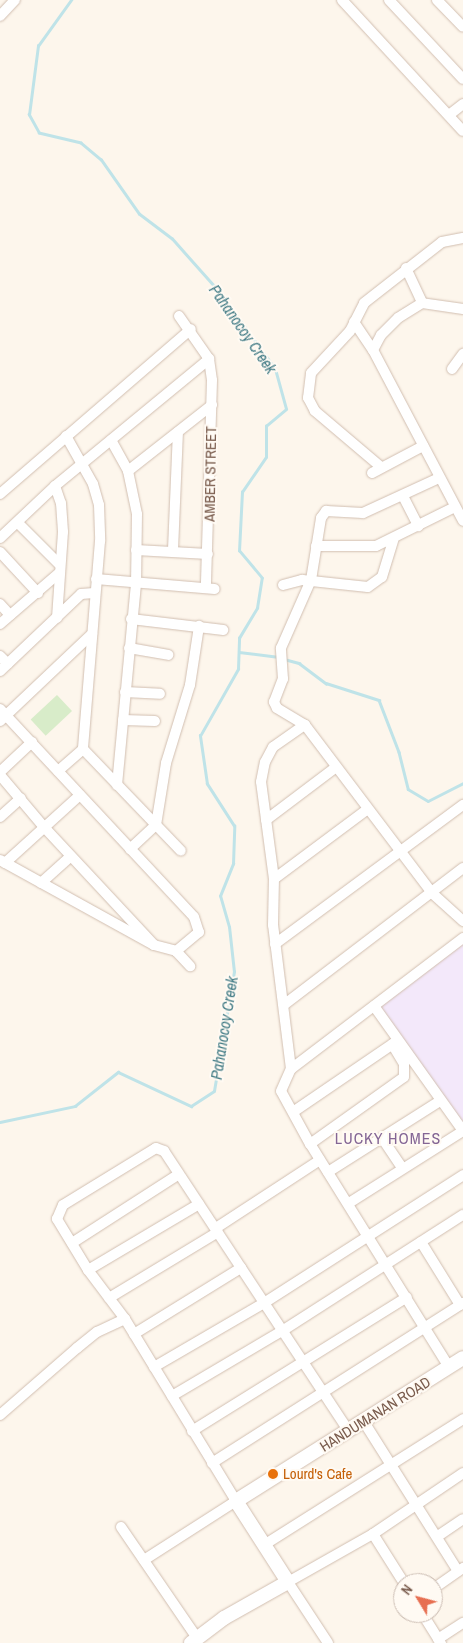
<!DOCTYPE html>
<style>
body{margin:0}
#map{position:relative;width:463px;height:1643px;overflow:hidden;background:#fdf6ec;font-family:"Archivo Narrow",sans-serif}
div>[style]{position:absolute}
.education>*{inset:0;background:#f3e8fa}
.green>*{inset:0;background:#d8ecc9;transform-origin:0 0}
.stream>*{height:2.5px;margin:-1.25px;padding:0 1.25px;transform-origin:1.25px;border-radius:1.25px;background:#bfe3e8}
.roads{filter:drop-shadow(0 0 1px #d1beb0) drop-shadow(0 0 1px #d1beb0)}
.street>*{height:10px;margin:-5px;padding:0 5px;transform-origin:5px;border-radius:5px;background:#fff}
.secondary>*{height:14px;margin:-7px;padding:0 7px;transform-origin:7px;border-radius:7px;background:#fff}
.dots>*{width:14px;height:14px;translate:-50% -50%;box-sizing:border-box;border:2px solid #fffaf3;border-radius:50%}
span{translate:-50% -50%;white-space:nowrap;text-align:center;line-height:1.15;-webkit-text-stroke:4px #fffaf3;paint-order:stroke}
.street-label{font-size:15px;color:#7a5c4d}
.food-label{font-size:15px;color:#c56008}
.left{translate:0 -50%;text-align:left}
.water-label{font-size:16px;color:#437c86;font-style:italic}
.neighbourhood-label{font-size:16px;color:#846695;letter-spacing:1px}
.north{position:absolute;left:393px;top:1573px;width:50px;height:50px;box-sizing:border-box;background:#fffaf3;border:1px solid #cabbb1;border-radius:50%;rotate:307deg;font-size:14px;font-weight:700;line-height:20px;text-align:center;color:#7a5c4d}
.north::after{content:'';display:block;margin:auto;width:18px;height:22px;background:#e76f51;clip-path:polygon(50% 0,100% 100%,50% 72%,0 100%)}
</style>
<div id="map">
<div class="education">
<i style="clip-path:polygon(463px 944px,463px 1124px,379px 1008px)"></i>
</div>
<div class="green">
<i style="left:57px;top:695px;width:22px;height:36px;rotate:47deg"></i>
</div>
<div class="stream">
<i style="left:239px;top:652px;width:40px;rotate:7.1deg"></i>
<i style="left:284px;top:659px;width:16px;rotate:15deg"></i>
<i style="left:299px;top:663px;width:34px;rotate:37deg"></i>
<i style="left:326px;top:683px;width:56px;rotate:17.8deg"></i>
<i style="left:379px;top:700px;width:56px;rotate:69deg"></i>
<i style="left:399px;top:752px;width:38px;rotate:76deg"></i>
<i style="left:408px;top:789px;width:23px;rotate:31deg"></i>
<i style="left:428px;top:801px;width:39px;rotate:-27deg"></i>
<i style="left:0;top:1122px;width:77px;rotate:-12deg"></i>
<i style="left:75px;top:1106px;width:55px;rotate:-38.3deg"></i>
<i style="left:118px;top:1072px;width:81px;rotate:25deg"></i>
<i style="left:191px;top:1106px;width:27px;rotate:-33deg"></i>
<i style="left:214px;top:1091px;width:121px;rotate:-80.5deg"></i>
<i style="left:234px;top:972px;width:45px;rotate:-96.3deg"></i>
<i style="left:229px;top:927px;width:32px;rotate:-106deg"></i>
<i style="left:220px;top:896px;width:35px;rotate:-68deg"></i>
<i style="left:233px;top:864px;width:38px;rotate:-88deg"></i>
<i style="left:234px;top:826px;width:50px;rotate:-122.7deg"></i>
<i style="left:207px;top:784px;width:49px;rotate:-98.3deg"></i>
<i style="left:200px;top:736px;width:77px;rotate:-60.4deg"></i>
<i style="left:238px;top:669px;width:31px;rotate:-88deg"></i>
<i style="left:239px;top:638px;width:35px;rotate:-59deg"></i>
<i style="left:257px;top:608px;width:30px;rotate:-81deg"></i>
<i style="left:262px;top:578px;width:35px;rotate:-130deg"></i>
<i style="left:239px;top:551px;width:59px;rotate:-87.1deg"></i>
<i style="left:242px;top:492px;width:42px;rotate:-55.6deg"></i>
<i style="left:266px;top:457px;width:31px;rotate:-90deg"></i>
<i style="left:266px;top:426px;width:26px;rotate:-40deg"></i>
<i style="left:286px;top:409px;width:41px;rotate:-105.4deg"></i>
<i style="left:275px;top:369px;width:94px;rotate:-125.9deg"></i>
<i style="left:220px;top:293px;width:72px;rotate:-131.6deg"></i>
<i style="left:172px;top:239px;width:41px;rotate:-142.9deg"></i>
<i style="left:139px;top:214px;width:66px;rotate:-125.1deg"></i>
<i style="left:101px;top:160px;width:26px;rotate:-140deg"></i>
<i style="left:81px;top:143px;width:43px;rotate:-166.6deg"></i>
<i style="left:39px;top:133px;width:21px;rotate:-119deg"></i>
<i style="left:29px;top:115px;width:70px;rotate:-82.6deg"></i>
<i style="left:38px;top:46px;width:57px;rotate:-54.3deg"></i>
</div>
<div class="roads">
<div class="street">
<i style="left:342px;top:0;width:178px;rotate:47.3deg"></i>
<i style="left:389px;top:0;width:108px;rotate:46.9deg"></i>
<i style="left:437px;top:0;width:37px;rotate:46deg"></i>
<i style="left:0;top:16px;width:22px;rotate:-47deg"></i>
<i style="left:449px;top:115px;width:18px;rotate:-38deg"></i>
<i style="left:406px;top:268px;width:38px;rotate:65deg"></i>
<i style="left:463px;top:309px;width:41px;rotate:-171.7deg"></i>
<i style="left:422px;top:303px;width:28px;rotate:148deg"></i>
<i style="left:398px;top:318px;width:24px;rotate:135deg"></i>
<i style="left:381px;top:335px;width:17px;rotate:118deg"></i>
<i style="left:373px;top:350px;width:193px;rotate:62.2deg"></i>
<i style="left:179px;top:316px;width:52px;rotate:55.1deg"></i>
<i style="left:209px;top:359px;width:21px;rotate:82deg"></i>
<i style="left:212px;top:380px;width:208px;rotate:91.7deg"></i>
<i style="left:354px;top:322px;width:34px;rotate:56deg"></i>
<i style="left:452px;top:369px;width:19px;rotate:-54deg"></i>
<i style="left:66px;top:436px;width:55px;rotate:60.6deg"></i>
<i style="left:93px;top:484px;width:22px;rotate:74deg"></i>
<i style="left:99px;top:505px;width:36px;rotate:88deg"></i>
<i style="left:100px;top:541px;width:209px;rotate:94.7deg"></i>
<i style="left:83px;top:749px;width:141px;rotate:46.1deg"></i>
<i style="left:111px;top:440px;width:35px;rotate:61deg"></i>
<i style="left:128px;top:471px;width:44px;rotate:78.2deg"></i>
<i style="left:137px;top:514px;width:70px;rotate:90.8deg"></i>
<i style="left:136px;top:584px;width:202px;rotate:95.4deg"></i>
<i style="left:381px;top:467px;width:87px;rotate:-139.7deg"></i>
<i style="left:315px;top:411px;width:15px;rotate:-118deg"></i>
<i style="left:308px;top:398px;width:25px;rotate:-83deg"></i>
<i style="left:311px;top:373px;width:57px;rotate:-47.1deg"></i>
<i style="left:350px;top:331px;width:31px;rotate:-63deg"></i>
<i style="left:364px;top:303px;width:99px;rotate:-38deg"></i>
<i style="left:442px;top:242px;width:21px;rotate:-11deg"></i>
<i style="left:128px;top:471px;width:107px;rotate:-38.2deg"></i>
<i style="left:372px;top:473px;width:58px;rotate:-27.9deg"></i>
<i style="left:55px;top:486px;width:18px;rotate:71deg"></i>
<i style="left:61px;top:503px;width:29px;rotate:86deg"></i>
<i style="left:63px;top:532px;width:86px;rotate:94deg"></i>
<i style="left:0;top:494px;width:252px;rotate:-40.8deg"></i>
<i style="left:403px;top:496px;width:34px;rotate:63deg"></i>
<i style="left:18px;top:523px;width:58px;rotate:45deg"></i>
<i style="left:0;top:538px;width:76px;rotate:-43.4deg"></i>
<i style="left:55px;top:486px;width:200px;rotate:-39.5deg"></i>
<i style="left:316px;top:546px;width:60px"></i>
<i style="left:376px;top:546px;width:88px;rotate:-26.3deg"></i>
<i style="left:136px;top:550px;width:72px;rotate:3.2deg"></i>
<i style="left:173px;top:550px;width:118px;rotate:-87.6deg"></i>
<i style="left:0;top:552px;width:56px;rotate:47.2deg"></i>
<i style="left:96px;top:579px;width:119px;rotate:4.8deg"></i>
<i style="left:283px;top:585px;width:20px;rotate:-15deg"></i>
<i style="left:302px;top:580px;width:66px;rotate:6.1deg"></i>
<i style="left:368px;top:587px;width:17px;rotate:-36deg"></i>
<i style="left:382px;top:577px;width:39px;rotate:-73deg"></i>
<i style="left:0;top:604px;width:15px;rotate:48deg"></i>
<i style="left:131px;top:619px;width:93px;rotate:6.8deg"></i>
<i style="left:0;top:624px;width:78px;rotate:-40.8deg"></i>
<i style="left:129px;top:648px;width:40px;rotate:10deg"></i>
<i style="left:0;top:656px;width:11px;rotate:45deg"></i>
<i style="left:0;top:671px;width:112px;rotate:-43.5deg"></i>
<i style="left:81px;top:594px;width:13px;rotate:-4deg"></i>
<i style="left:125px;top:692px;width:35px;rotate:3deg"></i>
<i style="left:0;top:709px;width:284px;rotate:47deg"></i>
<i style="left:194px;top:917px;width:16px;rotate:72deg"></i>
<i style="left:199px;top:932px;width:30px;rotate:140deg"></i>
<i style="left:123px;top:720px;width:32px;rotate:2deg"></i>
<i style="left:0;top:721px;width:127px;rotate:-43.4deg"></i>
<i style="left:305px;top:725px;width:33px;rotate:-149deg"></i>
<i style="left:277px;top:708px;width:7px;rotate:-117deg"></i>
<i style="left:274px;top:702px;width:25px;rotate:-69deg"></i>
<i style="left:283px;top:679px;width:31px;rotate:-94deg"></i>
<i style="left:281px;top:648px;width:74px;rotate:-66.2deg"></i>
<i style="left:311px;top:580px;width:63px;rotate:-80.8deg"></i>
<i style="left:321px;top:518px;width:9px;rotate:-54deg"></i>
<i style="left:326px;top:511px;width:37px;rotate:3deg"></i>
<i style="left:363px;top:513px;width:84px;rotate:-24.7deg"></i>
<i style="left:58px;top:771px;width:33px;rotate:-41deg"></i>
<i style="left:0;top:772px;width:44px;rotate:-43.2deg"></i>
<i style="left:0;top:775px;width:68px;rotate:49.8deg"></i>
<i style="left:44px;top:827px;width:161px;rotate:47deg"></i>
<i style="left:0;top:817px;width:28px;rotate:-42deg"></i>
<i style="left:266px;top:820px;width:88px;rotate:-37.1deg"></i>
<i style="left:130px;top:849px;width:35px;rotate:-43deg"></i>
<i style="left:156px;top:825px;width:63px;rotate:-80.8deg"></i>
<i style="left:166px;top:763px;width:82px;rotate:-72.9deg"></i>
<i style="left:190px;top:685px;width:60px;rotate:-81.3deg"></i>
<i style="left:0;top:860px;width:176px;rotate:28.9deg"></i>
<i style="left:154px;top:945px;width:23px;rotate:15deg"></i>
<i style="left:176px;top:951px;width:21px;rotate:47deg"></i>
<i style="left:5px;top:863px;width:101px;rotate:-42.2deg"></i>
<i style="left:274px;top:879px;width:117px;rotate:-36.7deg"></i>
<i style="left:41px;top:883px;width:40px;rotate:-42deg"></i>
<i style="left:275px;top:944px;width:234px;rotate:-36.5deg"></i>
<i style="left:285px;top:1004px;width:224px;rotate:-37.4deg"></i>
<i style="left:374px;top:1006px;width:153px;rotate:54.5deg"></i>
<i style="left:291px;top:1069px;width:145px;rotate:-97.1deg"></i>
<i style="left:273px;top:925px;width:46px;rotate:-88.8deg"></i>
<i style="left:274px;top:879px;width:98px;rotate:-97.6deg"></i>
<i style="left:261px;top:782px;width:20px;rotate:-79deg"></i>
<i style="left:265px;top:762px;width:17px;rotate:-62deg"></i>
<i style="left:273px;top:747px;width:39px;rotate:-35deg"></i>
<i style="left:305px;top:725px;width:211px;rotate:52.9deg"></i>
<i style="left:432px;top:893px;width:42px;rotate:42.1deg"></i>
<i style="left:293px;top:1112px;width:126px;rotate:-34.3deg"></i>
<i style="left:382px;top:1138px;width:36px;rotate:56deg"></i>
<i style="left:310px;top:1144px;width:115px;rotate:-35.5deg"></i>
<i style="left:404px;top:1077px;width:13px;rotate:-90deg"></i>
<i style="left:404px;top:1064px;width:23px;rotate:-121deg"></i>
<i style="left:328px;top:1172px;width:133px;rotate:-32.4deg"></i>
<i style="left:349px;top:1203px;width:135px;rotate:-32.3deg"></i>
<i style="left:216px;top:1228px;width:124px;rotate:-33.2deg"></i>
<i style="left:421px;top:1242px;width:74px;rotate:58.2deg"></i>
<i style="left:72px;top:1243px;width:127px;rotate:-32.8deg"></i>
<i style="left:88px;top:1270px;width:129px;rotate:-30.7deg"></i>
<i style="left:109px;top:1298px;width:127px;rotate:-31.2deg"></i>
<i style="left:134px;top:1334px;width:126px;rotate:-31.7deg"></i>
<i style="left:154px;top:1367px;width:127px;rotate:-30.2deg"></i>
<i style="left:264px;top:1303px;width:237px;rotate:-32.7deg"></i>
<i style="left:449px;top:1367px;width:263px;rotate:-121.9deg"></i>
<i style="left:310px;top:1144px;width:60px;rotate:-118.7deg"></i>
<i style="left:281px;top:1091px;width:24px;rotate:-66deg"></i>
<i style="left:291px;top:1069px;width:216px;rotate:-37.3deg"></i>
<i style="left:172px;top:1396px;width:128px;rotate:-30.6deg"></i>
<i style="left:282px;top:1331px;width:215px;rotate:-32.7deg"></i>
<i style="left:0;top:1415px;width:102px;rotate:-41deg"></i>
<i style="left:77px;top:1348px;width:26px;rotate:-39deg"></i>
<i style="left:97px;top:1332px;width:31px;rotate:-25deg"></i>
<i style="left:364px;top:1422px;width:176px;rotate:57.8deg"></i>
<i style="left:192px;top:1431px;width:253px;rotate:-31.9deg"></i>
<i style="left:212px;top:1463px;width:298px;rotate:-32.5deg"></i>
<i style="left:121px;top:1527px;width:135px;rotate:55.6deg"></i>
<i style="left:373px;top:1534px;width:58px;rotate:57.7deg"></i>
<i style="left:438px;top:1536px;width:30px;rotate:-34deg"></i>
<i style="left:264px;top:1545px;width:236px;rotate:-32.3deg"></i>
<i style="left:144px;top:1560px;width:109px;rotate:-32.7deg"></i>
<i style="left:236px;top:1501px;width:213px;rotate:-121.4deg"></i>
<i style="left:125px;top:1319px;width:61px;rotate:-127.1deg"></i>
<i style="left:88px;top:1270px;width:60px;rotate:-121.3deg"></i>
<i style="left:57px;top:1219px;width:15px;rotate:-67deg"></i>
<i style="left:63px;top:1205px;width:109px;rotate:-31.5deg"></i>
<i style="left:156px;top:1148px;width:9px;rotate:21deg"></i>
<i style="left:164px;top:1151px;width:336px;rotate:56.6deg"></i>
<i style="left:433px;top:1589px;width:37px;rotate:-35deg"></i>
<i style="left:422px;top:1613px;width:36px;rotate:58deg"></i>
<i style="left:438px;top:1639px;width:30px;rotate:-33deg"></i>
<i style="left:328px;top:1643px;width:73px;rotate:-123.3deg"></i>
<i style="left:288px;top:1582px;width:98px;rotate:-29.5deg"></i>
<i style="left:373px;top:1534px;width:109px;rotate:-34.1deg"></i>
</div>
<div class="secondary">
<i style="left:191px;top:1643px;width:41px;rotate:-37.1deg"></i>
<i style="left:224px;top:1618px;width:73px;rotate:-29.4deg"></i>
<i style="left:288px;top:1582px;width:96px;rotate:-122.7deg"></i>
<i style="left:236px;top:1501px;width:268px;rotate:-32.2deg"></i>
</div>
</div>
<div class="dots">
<i style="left:273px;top:1474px;background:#e8710a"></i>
</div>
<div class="street-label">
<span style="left:210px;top:474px;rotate:-89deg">AMBER STREET</span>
<span style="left:375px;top:1414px;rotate:-32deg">HANDUMANAN ROAD</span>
</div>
<div class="food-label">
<span class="left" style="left:283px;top:1474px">Lourd's Cafe</span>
</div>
<div class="water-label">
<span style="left:243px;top:329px;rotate:55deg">Pahanocoy Creek</span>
<span style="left:224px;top:1028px;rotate:-81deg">Pahanocoy Creek</span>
</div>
<div class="neighbourhood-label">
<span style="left:388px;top:1138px">LUCKY HOMES</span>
</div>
<div class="north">N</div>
</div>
